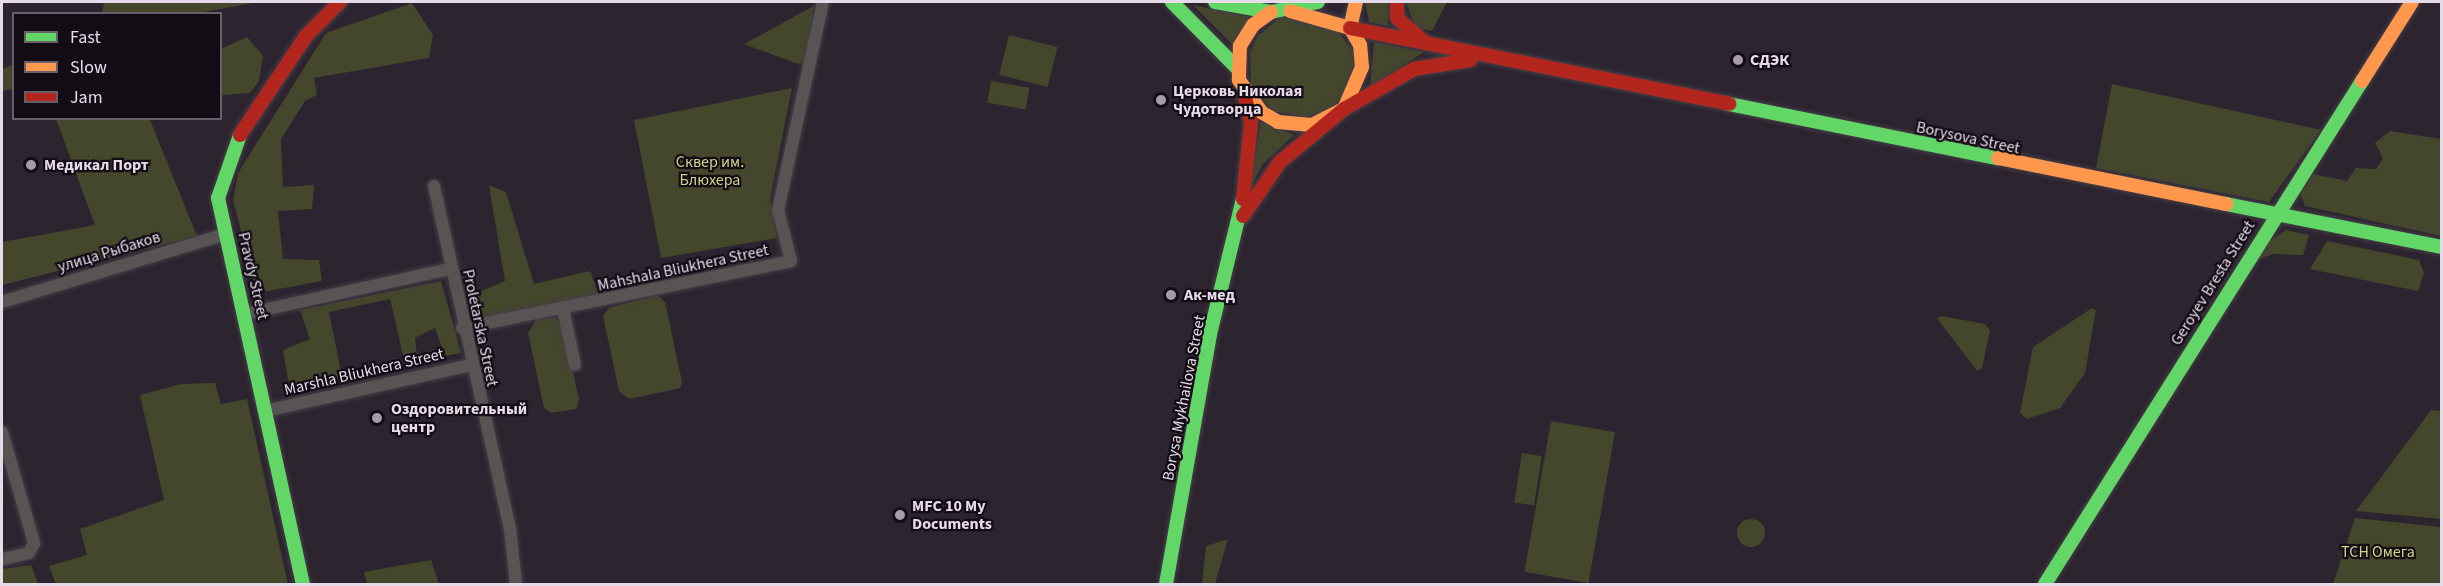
<!DOCTYPE html>
<meta charset="utf-8">
<style>
body{margin:0}
#map{position:relative;width:2443px;height:586px;overflow:hidden;background:#2c242f;font-family:"Source Sans 3",sans-serif}
div>[style]{position:absolute}
.green>*{inset:0;background:#45472c;transform-origin:0 0}
.round{border-radius:50%}
.roads{filter:drop-shadow(0 0 2px #453f48) drop-shadow(0 0 2px #453f48)}
.street>*{height:12px;margin:-6px;padding:0 6px;transform-origin:6px;border-radius:6px;background:#585453}
.fast>*{height:14px;margin:-7px;padding:0 7px;transform-origin:7px;border-radius:7px;background:#63d668}
.slow>*{height:14px;margin:-7px;padding:0 7px;transform-origin:7px;border-radius:7px;background:#ff974d}
.jam>*{height:14px;margin:-7px;padding:0 7px;transform-origin:7px;border-radius:7px;background:#b3261e}
.dots>*{width:16px;height:16px;translate:-50% -50%;box-sizing:border-box;border:3px solid #130c15;border-radius:50%}
span{translate:-50% -50%;white-space:nowrap;text-align:center;line-height:1.15;-webkit-text-stroke:4.5px #130c15;paint-order:stroke}
.poi-label{font-size:16px;color:#e6dce9;font-weight:700}
.left{translate:0 -50%;text-align:left}
.street-label{font-size:16px;color:#e6dce9}
.park-label{font-size:16px;color:#cfd689}
.frame{position:absolute;inset:0;border:3px solid #e6dce9;pointer-events:none}
.legend{position:absolute;left:12px;top:12px;width:210px;height:108px;box-sizing:border-box;background:#130c15;border:2px solid #675f6a;margin:0;padding:8px 10px;list-style:none;font-size:18px;color:#e6dce9}
.legend li{display:flex;align-items:center;gap:12px;height:30px}
.legend b{width:30px;border:2px solid #675f6a}
</style>
<div id="map">
<div class="green">
<i style="clip-path:polygon(104px 2px,258px 2px,199px 13px,102px 13px)"></i>
<i style="clip-path:polygon(1365px 2px,1389px 2px,1388px 26px,1369px 22px)"></i>
<i style="clip-path:polygon(1406px 2px,1447px 2px,1432px 31px,1415px 27px)"></i>
<i style="clip-path:polygon(412px 3px,433px 35px,429px 58px,314px 78px,317px 95px,305px 101px,281px 139px,283px 187px,314px 185px,312px 209px,278px 211px,283px 259px,319px 260px,322px 281px,257px 293px,233px 200px,238px 173px,326px 33px)"></i>
<i style="clip-path:polygon(1193px 5px,1249px 17px,1234px 46px)"></i>
<i style="clip-path:polygon(814px 6px,807px 61px,798px 64px,744px 44px)"></i>
<i style="clip-path:polygon(1281px 16px,1336px 29px,1355px 54px,1356px 69px,1338px 103px,1323px 112px,1306px 117px,1273px 111px,1251px 85px,1250px 52px,1257px 37px)"></i>
<i style="left:1009px;top:35px;width:50px;height:41px;rotate:14deg"></i>
<i style="clip-path:polygon(247px 37px,263px 56px,259px 81px,250px 93px,222px 95px,221px 49px)"></i>
<i style="clip-path:polygon(1374px 42px,1424px 52px,1370px 87px)"></i>
<i style="clip-path:polygon(13px 64px,13px 89px,2px 91px,2px 70px)"></i>
<i style="left:991px;top:81px;width:39px;height:22px;rotate:10deg"></i>
<i style="clip-path:polygon(2112px 84px,2321px 130px,2269px 202px,2096px 168px)"></i>
<i style="clip-path:polygon(792px 88px,770px 199px,777px 238px,661px 258px,634px 120px)"></i>
<i style="clip-path:polygon(56px 119px,150px 120px,197px 236px,2px 285px,2px 242px,95px 225px)"></i>
<i style="clip-path:polygon(1261px 122px,1294px 135px,1262px 165px,1250px 188px)"></i>
<i style="clip-path:polygon(2390px 131px,2441px 139px,2441px 236px,2305px 206px,2300px 193px,2313px 174px,2347px 181px,2356px 168px,2376px 169px,2383px 158px,2375px 143px)"></i>
<i style="clip-path:polygon(489px 185px,506px 192px,534px 284px,590px 271px,599px 296px,481px 321px,477px 293px,505px 281px)"></i>
<i style="clip-path:polygon(2286px 230px,2309px 235px,2303px 255px,2273px 254px,2254px 261px,2261px 246px)"></i>
<i style="clip-path:polygon(2327px 241px,2419px 260px,2424px 273px,2418px 291px,2310px 269px)"></i>
<i style="clip-path:polygon(441px 281px,461px 353px,445px 356px,435px 328px,415px 338px,417px 356px,403px 355px,390px 299px,329px 312px,342px 377px,290px 390px,283px 350px,310px 339px,300px 310px)"></i>
<i style="clip-path:polygon(657px 295px,665px 302px,682px 382px,680px 388px,629px 399px,619px 391px,603px 316px,609px 308px)"></i>
<i style="clip-path:polygon(2092px 308px,2096px 310px,2085px 373px,2060px 408px,2027px 419px,2020px 413px,2033px 347px)"></i>
<i style="clip-path:polygon(1941px 316px,1985px 324px,1990px 331px,1982px 368px,1977px 371px,1937px 318px)"></i>
<i style="clip-path:polygon(554px 317px,562px 324px,579px 399px,576px 409px,551px 413px,544px 408px,528px 333px,536px 320px)"></i>
<i style="clip-path:polygon(215px 383px,221px 404px,247px 399px,288px 584px,56px 584px,49px 566px,87px 555px,80px 529px,164px 500px,140px 395px,181px 384px)"></i>
<i style="clip-path:polygon(2431px 410px,2441px 411px,2441px 519px,2356px 511px)"></i>
<i style="left:1551px;top:421px;width:65px;height:153px;rotate:10deg"></i>
<i style="left:1522px;top:453px;width:20px;height:50px;rotate:9deg"></i>
<i style="clip-path:polygon(2355px 518px,2441px 527px,2441px 584px,2333px 584px)"></i>
<i class="round" style="left:1737px;top:519px;width:28px;height:28px"></i>
<i style="clip-path:polygon(1228px 539px,1215px 584px,1202px 584px,1206px 546px)"></i>
<i style="clip-path:polygon(431px 560px,439px 584px,367px 584px,364px 572px)"></i>
<i style="clip-path:polygon(31px 565px,38px 584px,2px 584px,2px 569px)"></i>
</div>
<div class="roads">
<div class="street">
<i style="left:434px;top:186px;width:350px;rotate:77.5deg"></i>
<i style="left:510px;top:528px;width:56px;rotate:83.9deg"></i>
<i style="left:2px;top:302px;width:234px;rotate:-16.9deg"></i>
<i style="left:563px;top:309px;width:57px;rotate:77.9deg"></i>
<i style="left:245px;top:314px;width:209px;rotate:-12.4deg"></i>
<i style="left:462px;top:328px;width:336px;rotate:-11.5deg"></i>
<i style="left:791px;top:261px;width:53px;rotate:-104.3deg"></i>
<i style="left:778px;top:210px;width:213px;rotate:-77.8deg"></i>
<i style="left:265px;top:411px;width:210px;rotate:-12.6deg"></i>
<i style="left:2px;top:432px;width:116px;rotate:73.9deg"></i>
<i style="left:34px;top:543px;width:11px;rotate:117deg"></i>
<i style="left:29px;top:553px;width:28px;rotate:167deg"></i>
</div>
<div class="fast">
<i style="left:1172px;top:2px;width:93px;rotate:45.4deg"></i>
<i style="left:1215px;top:2px;width:57px;rotate:10.1deg"></i>
<i style="left:1271px;top:12px;width:48px;rotate:-12deg"></i>
<i style="left:1729px;top:104px;width:274px;rotate:11.4deg"></i>
<i style="left:240px;top:135px;width:67px;rotate:109.2deg"></i>
<i style="left:218px;top:198px;width:395px;rotate:77.6deg"></i>
<i style="left:2226px;top:204px;width:220px;rotate:11.3deg"></i>
<i style="left:1166px;top:584px;width:254px;rotate:-80deg"></i>
<i style="left:1210px;top:334px;width:139px;rotate:-76.3deg"></i>
<i style="left:2045px;top:584px;width:595px;rotate:-57.78deg"></i>
</div>
<div class="slow">
<i style="left:1271px;top:12px;width:22px;rotate:144deg"></i>
<i style="left:1253px;top:25px;width:25px;rotate:122deg"></i>
<i style="left:1240px;top:46px;width:34px;rotate:92deg"></i>
<i style="left:1239px;top:80px;width:39px;rotate:55deg"></i>
<i style="left:1261px;top:112px;width:20px;rotate:30deg"></i>
<i style="left:1278px;top:122px;width:34px;rotate:5deg"></i>
<i style="left:1312px;top:125px;width:36px;rotate:-27deg"></i>
<i style="left:1344px;top:109px;width:46px;rotate:-66.8deg"></i>
<i style="left:1362px;top:67px;width:22px;rotate:-95deg"></i>
<i style="left:1360px;top:45px;width:20px;rotate:-120deg"></i>
<i style="left:1350px;top:28px;width:62px;rotate:-164.2deg"></i>
<i style="left:1350px;top:28px;width:27px;rotate:-77deg"></i>
<i style="left:2362px;top:81px;width:93px;rotate:-57.7deg"></i>
<i style="left:1998px;top:158px;width:233px;rotate:11.4deg"></i>
</div>
<div class="jam">
<i style="left:1397px;top:2px;width:16px;rotate:90deg"></i>
<i style="left:1397px;top:18px;width:35px;rotate:41deg"></i>
<i style="left:1350px;top:28px;width:387px;rotate:11.3deg"></i>
<i style="left:240px;top:135px;width:119px;rotate:-56.3deg"></i>
<i style="left:306px;top:36px;width:48px;rotate:-45deg"></i>
<i style="left:1243px;top:199px;width:76px;rotate:-84deg"></i>
<i style="left:1251px;top:123px;width:27px;rotate:-103deg"></i>
<i style="left:1243px;top:216px;width:65px;rotate:-55.6deg"></i>
<i style="left:1280px;top:162px;width:83px;rotate:-39.6deg"></i>
<i style="left:1344px;top:109px;width:81px;rotate:-29.7deg"></i>
<i style="left:1414px;top:69px;width:57px;rotate:-9.1deg"></i>
</div>
</div>
<div class="dots">
<i style="left:1738px;top:60px;background:#a59ca8"></i>
<i style="left:1161px;top:100px;background:#a59ca8"></i>
<i style="left:31px;top:165px;background:#a59ca8"></i>
<i style="left:1171px;top:295px;background:#a59ca8"></i>
<i style="left:377px;top:418px;background:#a59ca8"></i>
<i style="left:900px;top:515px;background:#a59ca8"></i>
</div>
<div class="poi-label">
<span class="left" style="left:1750px;top:60px">СДЭК</span>
<span class="left" style="left:1173px;top:100px">Церковь Николая<br>Чудотворца</span>
<span class="left" style="left:44px;top:165px">Медикал Порт</span>
<span class="left" style="left:1184px;top:295px">Ак-мед</span>
<span class="left" style="left:391px;top:418px">Оздоровительный<br>центр</span>
<span class="left" style="left:912px;top:515px">MFC 10 My<br>Documents</span>
</div>
<div class="street-label">
<span style="left:1968px;top:138px;rotate:12deg">Borysova Street</span>
<span style="left:109px;top:252px;rotate:-17deg">улица Рыбаков</span>
<span style="left:683px;top:268px;rotate:-12deg">Mahshala Bliukhera Street</span>
<span style="left:253px;top:276px;rotate:77deg">Pravdy Street</span>
<span style="left:2213px;top:283px;rotate:-58deg">Geroyev Bresta Street</span>
<span style="left:480px;top:328px;rotate:78deg">Proletarska Street</span>
<span style="left:364px;top:372px;rotate:-13deg">Marshla Bliukhera Street</span>
<span style="left:1184px;top:398px;rotate:-79deg">Borysa Mykhailova Street</span>
</div>
<div class="park-label">
<span style="left:710px;top:171px">Сквер им.<br>Блюхера</span>
<span style="left:2378px;top:552px">ТСН Омега</span>
</div>
<div class="frame"></div>
<ul class="legend">
<li><b style="height:8px;background:#63d668"></b>Fast</li>
<li><b style="height:8px;background:#ff974d"></b>Slow</li>
<li><b style="height:8px;background:#b3261e"></b>Jam</li>
</ul>
</div>
